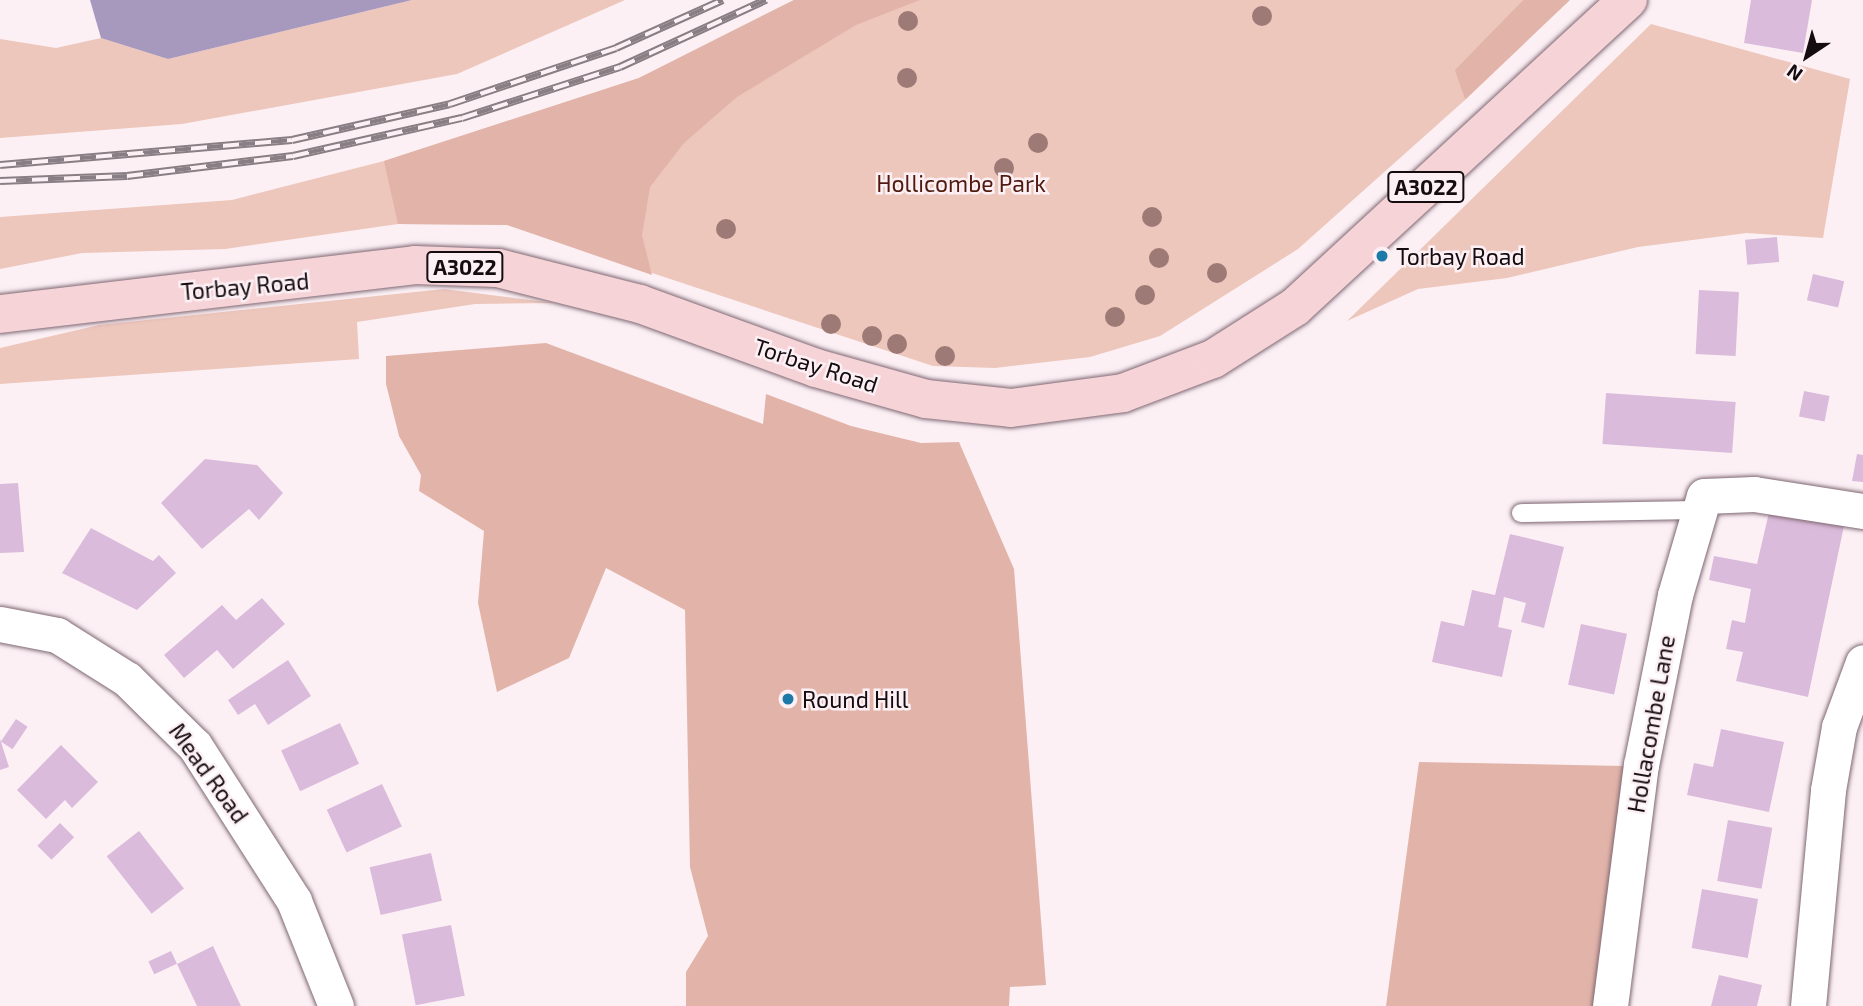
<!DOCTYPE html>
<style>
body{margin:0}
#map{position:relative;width:1863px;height:1006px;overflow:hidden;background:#fcf0f5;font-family:"Exo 2",sans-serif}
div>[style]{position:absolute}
.green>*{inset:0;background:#edc6bc}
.forest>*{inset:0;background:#e2b4a9}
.water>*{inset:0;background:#a798bd}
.building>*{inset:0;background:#dbbbdb;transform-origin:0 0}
.roads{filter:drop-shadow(0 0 2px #7f6772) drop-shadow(0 0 2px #7f6772)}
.service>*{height:18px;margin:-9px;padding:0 9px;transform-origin:9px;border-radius:9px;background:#fff}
.minor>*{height:35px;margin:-17.5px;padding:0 17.5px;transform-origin:17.5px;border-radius:17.5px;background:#fff}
.primary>*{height:38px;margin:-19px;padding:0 19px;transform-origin:19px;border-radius:19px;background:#f6d3d7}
.rail>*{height:8px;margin-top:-4px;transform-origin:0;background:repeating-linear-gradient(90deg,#fcf0f5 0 16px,#897e83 0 32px);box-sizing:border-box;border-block:2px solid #897e83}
.trees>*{width:20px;height:20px;margin:-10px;border-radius:50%;background:#9d7a76}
.dots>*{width:19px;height:19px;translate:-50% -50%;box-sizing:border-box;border:4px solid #fcf0f5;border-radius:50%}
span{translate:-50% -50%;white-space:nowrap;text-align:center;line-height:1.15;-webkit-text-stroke:5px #fcf0f5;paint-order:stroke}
.shield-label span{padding:2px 5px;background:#fcf0f5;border:2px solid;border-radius:5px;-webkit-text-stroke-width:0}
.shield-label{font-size:21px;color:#150c10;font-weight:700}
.park-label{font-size:23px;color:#501a0e}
.poi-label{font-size:23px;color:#150c10}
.left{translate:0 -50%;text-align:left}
.street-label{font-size:23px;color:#150c10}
.north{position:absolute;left:1772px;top:21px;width:70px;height:70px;-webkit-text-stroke:5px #fcf0f5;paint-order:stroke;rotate:216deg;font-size:19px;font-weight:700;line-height:28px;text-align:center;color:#150c10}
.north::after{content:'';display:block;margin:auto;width:24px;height:32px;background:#150c10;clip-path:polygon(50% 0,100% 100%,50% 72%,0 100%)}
</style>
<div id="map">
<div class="green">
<i style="clip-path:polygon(412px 0,625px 0,457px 74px,182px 124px,0 138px,0 39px,56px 48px,101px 38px,168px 59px)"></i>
<i style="clip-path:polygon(794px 0,1523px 0,1456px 70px,1465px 100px,1298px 249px,1160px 336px,1090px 357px,995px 368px,933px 366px,507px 225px,398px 224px,225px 249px,82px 253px,0 269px,0 217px,232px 200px,384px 161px,639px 78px)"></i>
<i style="clip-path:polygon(1651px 24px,1850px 79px,1823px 238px,1747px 233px,1638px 247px,1507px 278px,1418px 289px,1347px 321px)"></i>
<i style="clip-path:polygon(444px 289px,554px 303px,475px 304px,357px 322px,359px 359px,0 384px,0 348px,99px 325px)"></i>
</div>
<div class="forest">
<i style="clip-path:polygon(794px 0,920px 0,856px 25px,737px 97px,684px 143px,650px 187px,642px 235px,652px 275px,507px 225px,398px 224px,384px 161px,639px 78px)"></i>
<i style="clip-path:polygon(1523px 0,1570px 0,1465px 100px,1455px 70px)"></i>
<i style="clip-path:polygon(546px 343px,763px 424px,766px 394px,851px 426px,921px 443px,959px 442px,1014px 569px,1046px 985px,1010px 987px,1009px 1006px,686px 1006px,686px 972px,708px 936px,690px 867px,685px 610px,606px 568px,569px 658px,497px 692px,478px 603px,484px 531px,419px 491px,421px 475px,399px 436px,386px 384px,386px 356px)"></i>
<i style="clip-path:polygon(1419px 762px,1624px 766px,1598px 1006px,1386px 1006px)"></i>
</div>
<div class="water">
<i style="clip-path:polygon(90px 0,412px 0,168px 59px,101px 38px)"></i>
</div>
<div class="building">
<i style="clip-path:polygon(1751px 0,1812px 0,1803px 53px,1744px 43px)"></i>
<i style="left:1777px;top:237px;width:25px;height:32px;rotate:85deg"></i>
<i style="left:1813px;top:274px;width:32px;height:27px;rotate:13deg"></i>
<i style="left:1699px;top:290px;width:40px;height:64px;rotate:3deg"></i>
<i style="left:1804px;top:391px;width:26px;height:26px;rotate:11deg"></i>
<i style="left:1606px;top:393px;width:130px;height:51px;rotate:4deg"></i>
<i style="clip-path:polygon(1857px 454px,1863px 455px,1863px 482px,1852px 481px)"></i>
<i style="clip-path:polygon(205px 459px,257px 465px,283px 493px,259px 520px,249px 509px,202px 549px,161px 503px)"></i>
<i style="clip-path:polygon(18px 483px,24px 552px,0 553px,0 484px)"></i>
<i style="clip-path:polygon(1771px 504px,1845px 521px,1808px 697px,1736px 681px,1743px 652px,1726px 649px,1732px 620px,1745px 623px,1751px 589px,1709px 580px,1714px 556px,1757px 564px)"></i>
<i style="clip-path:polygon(91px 528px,153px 561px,159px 555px,176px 573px,137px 610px,62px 573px)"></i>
<i style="clip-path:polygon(1510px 534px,1564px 547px,1544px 628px,1521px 622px,1526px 603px,1504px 597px,1498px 627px,1512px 630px,1502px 677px,1432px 662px,1441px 621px,1464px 626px,1472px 590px,1495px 595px)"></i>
<i style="clip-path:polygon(262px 598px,285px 624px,233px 669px,217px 650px,184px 678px,164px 655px,222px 605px,236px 620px)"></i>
<i style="left:1581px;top:624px;width:47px;height:62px;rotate:12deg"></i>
<i style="clip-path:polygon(288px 660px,311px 696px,268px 725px,255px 704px,238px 715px,228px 700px)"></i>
<i style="left:16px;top:719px;width:14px;height:27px;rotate:34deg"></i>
<i style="left:340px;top:723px;width:45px;height:65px;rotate:65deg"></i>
<i style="clip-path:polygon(1721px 729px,1784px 742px,1769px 812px,1687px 795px,1694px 763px,1713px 767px)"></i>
<i style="clip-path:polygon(0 739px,9px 767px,0 770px)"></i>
<i style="clip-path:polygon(61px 745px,98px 782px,72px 808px,65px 800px,46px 819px,17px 790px)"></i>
<i style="left:382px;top:784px;width:47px;height:61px;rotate:65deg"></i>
<i style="left:1728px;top:820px;width:45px;height:62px;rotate:10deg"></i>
<i style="left:60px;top:823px;width:20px;height:32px;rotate:45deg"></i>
<i style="left:139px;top:831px;width:73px;height:41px;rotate:52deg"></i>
<i style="left:431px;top:853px;width:49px;height:63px;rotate:77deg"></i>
<i style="left:1702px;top:889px;width:57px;height:60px;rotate:10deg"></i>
<i style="left:451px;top:925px;width:72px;height:50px;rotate:79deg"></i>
<i style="clip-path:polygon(213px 946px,231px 985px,241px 1006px,197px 1006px,177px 964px)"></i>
<i style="left:171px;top:951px;width:14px;height:25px;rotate:65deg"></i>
<i style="clip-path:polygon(1719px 975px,1762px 985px,1757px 1006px,1711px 1006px)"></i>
</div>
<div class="roads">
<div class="service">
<i style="left:1521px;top:513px;width:179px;rotate:-1deg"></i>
</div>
<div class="minor">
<i style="left:0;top:624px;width:58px;rotate:10.9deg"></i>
<i style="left:57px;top:635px;width:83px;rotate:32.2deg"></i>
<i style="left:127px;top:679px;width:95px;rotate:44.6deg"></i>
<i style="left:195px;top:746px;width:184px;rotate:57.4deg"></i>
<i style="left:294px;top:901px;width:113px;rotate:68.2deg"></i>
<i style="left:1610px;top:1006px;width:243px;rotate:-82.7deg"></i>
<i style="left:1641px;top:765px;width:173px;rotate:-78.7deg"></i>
<i style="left:1675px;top:595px;width:103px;rotate:-73.7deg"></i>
<i style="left:1704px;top:496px;width:50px;rotate:-2.3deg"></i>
<i style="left:1754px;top:494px;width:110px;rotate:8.9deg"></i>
<i style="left:1808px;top:1006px;width:217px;rotate:-84.7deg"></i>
<i style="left:1828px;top:790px;width:64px;rotate:-80.1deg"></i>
<i style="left:1839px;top:727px;width:69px;rotate:-69.7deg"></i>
</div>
<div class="primary">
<i style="left:0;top:314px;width:418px;rotate:-6.7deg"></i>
<i style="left:415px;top:265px;width:83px;rotate:2.1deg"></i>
<i style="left:498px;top:268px;width:146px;rotate:14.2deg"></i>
<i style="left:640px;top:304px;width:187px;rotate:20deg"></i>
<i style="left:816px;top:368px;width:114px;rotate:15.7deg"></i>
<i style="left:926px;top:399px;width:85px;rotate:6deg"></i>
<i style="left:1011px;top:408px;width:113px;rotate:-7.6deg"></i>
<i style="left:1123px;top:393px;width:96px;rotate:-20.7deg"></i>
<i style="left:1213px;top:359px;width:97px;rotate:-32.4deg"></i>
<i style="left:1295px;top:307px;width:453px;rotate:-42.7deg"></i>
</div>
</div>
<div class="rail">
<i style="left:0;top:165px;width:293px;rotate:-4.9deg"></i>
<i style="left:292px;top:140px;width:162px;rotate:-12.8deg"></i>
<i style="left:450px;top:104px;width:175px;rotate:-18.6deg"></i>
<i style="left:616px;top:48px;width:117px;rotate:-24.2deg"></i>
<i style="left:0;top:181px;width:127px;rotate:-2.3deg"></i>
<i style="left:127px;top:176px;width:167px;rotate:-6.9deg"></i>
<i style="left:293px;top:156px;width:173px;rotate:-12.7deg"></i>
<i style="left:462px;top:118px;width:166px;rotate:-17.9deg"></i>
<i style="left:620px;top:67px;width:161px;rotate:-24.7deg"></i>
</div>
<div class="trees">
<i style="left:1262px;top:16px"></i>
<i style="left:908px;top:21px"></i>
<i style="left:907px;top:78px"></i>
<i style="left:1038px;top:143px"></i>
<i style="left:1004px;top:168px"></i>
<i style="left:1152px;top:217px"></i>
<i style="left:726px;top:229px"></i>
<i style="left:1159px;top:258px"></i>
<i style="left:1217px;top:273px"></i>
<i style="left:1145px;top:295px"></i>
<i style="left:1115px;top:317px"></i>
<i style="left:831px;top:324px"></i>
<i style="left:872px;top:336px"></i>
<i style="left:897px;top:344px"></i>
<i style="left:945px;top:356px"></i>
</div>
<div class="dots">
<i style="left:1382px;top:256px;background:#1d79a7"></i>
<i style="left:788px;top:699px;background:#1d79a7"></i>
</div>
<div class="shield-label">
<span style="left:1426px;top:187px">A3022</span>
<span style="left:465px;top:267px">A3022</span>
</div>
<div class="park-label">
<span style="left:961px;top:183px">Hollicombe Park</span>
</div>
<div class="poi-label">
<span class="left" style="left:1396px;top:256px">Torbay Road</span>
<span class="left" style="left:802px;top:699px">Round Hill</span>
</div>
<div class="street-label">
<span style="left:245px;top:286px;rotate:-5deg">Torbay Road</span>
<span style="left:816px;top:365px;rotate:18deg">Torbay Road</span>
<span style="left:1651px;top:724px;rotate:-80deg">Hollacombe Lane</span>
<span style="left:209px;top:773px;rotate:54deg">Mead Road</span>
</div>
<div class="north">N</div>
</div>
